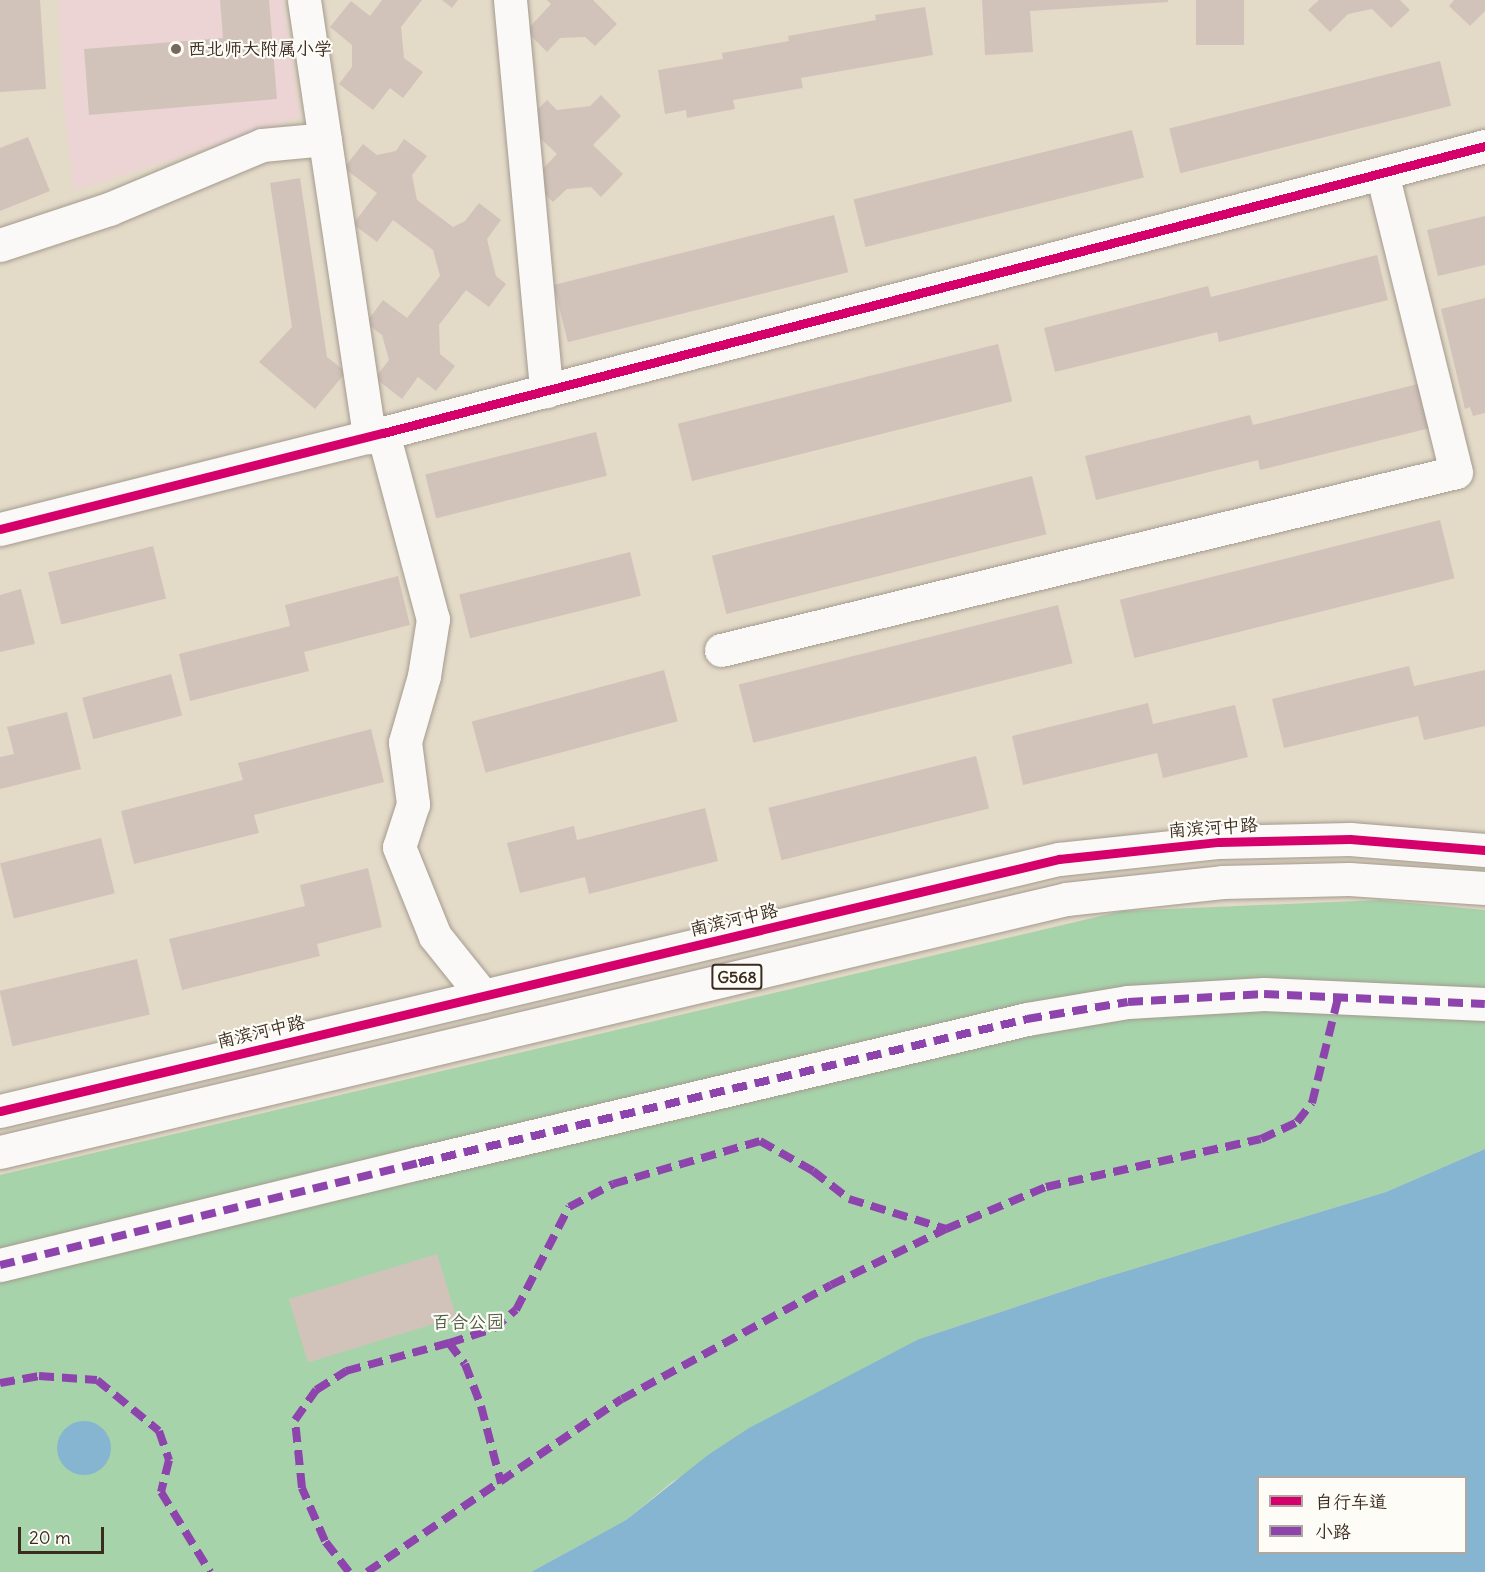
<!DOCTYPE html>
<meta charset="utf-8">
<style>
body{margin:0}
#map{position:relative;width:1485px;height:1572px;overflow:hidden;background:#e4dac8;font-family:Delius,"LXGW WenKai TC",sans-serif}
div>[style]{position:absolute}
.built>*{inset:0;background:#ecd4d5}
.green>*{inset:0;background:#a7d3ab}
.water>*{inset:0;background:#85b5d0}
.round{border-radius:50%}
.building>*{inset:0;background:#d2c3ba;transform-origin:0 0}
.roads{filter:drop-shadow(0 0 2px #a39b8f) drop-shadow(0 0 2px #a39b8f)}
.street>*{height:33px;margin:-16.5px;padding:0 16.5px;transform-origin:16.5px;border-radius:16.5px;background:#fbf9f7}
.highway>*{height:33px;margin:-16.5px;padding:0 16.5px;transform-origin:16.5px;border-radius:16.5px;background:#fbf9f7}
.quiet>*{height:8px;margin-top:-4px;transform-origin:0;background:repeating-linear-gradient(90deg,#8e44ad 0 15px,transparent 0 23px)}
.cycleway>*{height:9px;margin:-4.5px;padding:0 4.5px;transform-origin:4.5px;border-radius:4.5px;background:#d6006c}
.dots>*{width:16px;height:16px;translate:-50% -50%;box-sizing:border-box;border:3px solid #fdfcf7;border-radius:50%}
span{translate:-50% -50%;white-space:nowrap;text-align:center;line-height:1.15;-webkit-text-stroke:4.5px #fdfcf7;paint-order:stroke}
.shield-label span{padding:2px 4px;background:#fdfcf7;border:2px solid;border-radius:4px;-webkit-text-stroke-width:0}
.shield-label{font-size:16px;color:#3b2a1e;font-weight:700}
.poi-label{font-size:18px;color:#3b2a1e}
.left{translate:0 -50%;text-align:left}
.street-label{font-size:18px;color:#3b2a1e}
.park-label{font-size:18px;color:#4c5b41}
.legend{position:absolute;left:1257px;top:1476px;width:210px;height:78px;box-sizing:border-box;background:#fdfcf7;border:2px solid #afa8a0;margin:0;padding:8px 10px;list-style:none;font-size:18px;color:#3b2a1e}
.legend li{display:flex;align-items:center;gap:12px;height:30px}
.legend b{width:30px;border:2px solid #afa8a0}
.scale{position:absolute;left:18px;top:1527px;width:86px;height:27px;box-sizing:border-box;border:3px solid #3b2a1e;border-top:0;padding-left:8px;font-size:18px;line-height:21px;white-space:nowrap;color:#3b2a1e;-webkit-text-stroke:4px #fdfcf7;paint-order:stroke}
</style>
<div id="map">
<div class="built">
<i style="clip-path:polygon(59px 0,283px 0,300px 117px,74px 191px,63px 98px)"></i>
</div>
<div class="green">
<i style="clip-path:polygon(1380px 900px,1485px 910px,1485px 1149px,1386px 1192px,1100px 1279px,919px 1339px,672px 1482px,626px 1520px,531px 1572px,0 1572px,0 1175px,1122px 911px)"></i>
</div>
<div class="water">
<i style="clip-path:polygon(evenodd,1485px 1149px,1485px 1572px,531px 1572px,626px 1520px,708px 1455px,749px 1428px,919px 1339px,1100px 1279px,1386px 1192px,1485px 1149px,1258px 1478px,1466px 1478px,1466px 1552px,1258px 1552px,1258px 1478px)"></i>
<i class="round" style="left:57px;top:1421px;width:54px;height:54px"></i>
</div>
<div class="building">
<i style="clip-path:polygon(0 0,40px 0,46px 89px,0 92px)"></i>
<i style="clip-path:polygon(220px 0,269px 0,277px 99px,89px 115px,84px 49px,223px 38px)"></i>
<i style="clip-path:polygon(382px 0,422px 0,401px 27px,404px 58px,423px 72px,403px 98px,390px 88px,373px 110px,339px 84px,352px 67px,352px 45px,330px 27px,351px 1px,370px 16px)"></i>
<i style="clip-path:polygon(442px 0,458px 0,452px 8px)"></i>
<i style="clip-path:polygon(547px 0,593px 0,617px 24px,595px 46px,585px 37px,560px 38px,547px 52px,526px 31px,551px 4px)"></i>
<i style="clip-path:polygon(982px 0,1168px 0,1168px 2px,1030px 11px,1033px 52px,985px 55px)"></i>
<i style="left:1196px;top:0;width:48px;height:45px"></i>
<i style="clip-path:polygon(1319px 0,1400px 0,1410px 10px,1391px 28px,1372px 9px,1348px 14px,1330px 32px,1308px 10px)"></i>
<i style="clip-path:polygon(1454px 0,1485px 0,1485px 11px,1470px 26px,1449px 6px)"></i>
<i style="clip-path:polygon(925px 7px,933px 55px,801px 78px,803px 88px,733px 100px,735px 109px,687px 118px,686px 110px,665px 114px,658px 70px,723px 59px,722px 53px,789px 41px,788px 36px,876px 20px,875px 15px)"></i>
<i style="left:1440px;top:61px;width:46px;height:279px;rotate:76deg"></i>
<i style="clip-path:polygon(601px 95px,621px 116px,593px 145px,623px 174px,601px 197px,591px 187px,567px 189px,553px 202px,531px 181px,557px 154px,524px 123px,547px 100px,557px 110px,590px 106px)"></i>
<i style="left:1132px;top:130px;width:49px;height:287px;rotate:76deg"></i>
<i style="clip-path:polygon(28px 137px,50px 191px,0 211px,0 148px)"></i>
<i style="clip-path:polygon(404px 139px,427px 156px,412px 175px,417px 200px,453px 227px,465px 221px,479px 203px,501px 220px,487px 239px,496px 276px,506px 284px,489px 307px,466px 290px,439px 325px,440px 354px,455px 366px,436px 391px,418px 377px,402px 399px,375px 378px,389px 360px,382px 335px,366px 323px,383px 300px,407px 318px,440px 276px,433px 250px,393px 220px,377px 242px,353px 224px,377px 193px,344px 168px,363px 144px,377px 155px,396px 151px)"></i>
<i style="clip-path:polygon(300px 178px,327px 357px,346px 372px,315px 409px,259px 362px,292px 327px,270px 183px)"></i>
<i style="left:834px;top:215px;width:59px;height:289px;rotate:76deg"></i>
<i style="clip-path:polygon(1485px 216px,1485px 265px,1438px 276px,1427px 230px)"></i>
<i style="clip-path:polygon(1377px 255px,1388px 300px,1219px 342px,1217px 332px,1055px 372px,1044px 328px,1208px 286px,1211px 297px)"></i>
<i style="clip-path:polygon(1485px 298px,1485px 413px,1473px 416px,1470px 407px,1465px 409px,1441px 309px)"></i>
<i style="left:998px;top:344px;width:59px;height:330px;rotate:76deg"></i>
<i style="clip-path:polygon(1418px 384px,1430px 428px,1260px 470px,1258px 460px,1096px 500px,1085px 456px,1250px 415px,1253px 425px)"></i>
<i style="left:596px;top:432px;width:45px;height:176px;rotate:76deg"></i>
<i style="left:1032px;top:476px;width:60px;height:330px;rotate:76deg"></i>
<i style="left:1440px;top:520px;width:60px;height:330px;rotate:76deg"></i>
<i style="left:153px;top:546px;width:54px;height:108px;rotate:76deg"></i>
<i style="left:630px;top:552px;width:45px;height:176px;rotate:76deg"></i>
<i style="clip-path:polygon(398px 576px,410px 625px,304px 652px,309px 671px,190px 701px,179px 654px,290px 626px,285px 605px)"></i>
<i style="clip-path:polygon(21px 589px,35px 644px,0 652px,0 595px)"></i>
<i style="left:1058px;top:605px;width:60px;height:329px;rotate:76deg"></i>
<i style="clip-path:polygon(1409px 666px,1414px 686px,1485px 670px,1485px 726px,1424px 740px,1418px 716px,1284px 748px,1272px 699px)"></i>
<i style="left:664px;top:670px;width:53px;height:199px;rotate:75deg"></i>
<i style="left:171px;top:674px;width:43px;height:92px;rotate:75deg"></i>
<i style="clip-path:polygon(1148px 703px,1153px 724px,1235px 705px,1248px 757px,1163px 778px,1157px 753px,1023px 785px,1012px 736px)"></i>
<i style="clip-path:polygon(67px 712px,81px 769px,0 789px,0 757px,14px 754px,7px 727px)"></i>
<i style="clip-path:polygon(371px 729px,384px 782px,254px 815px,259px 833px,134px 864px,121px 811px,243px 780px,238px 763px)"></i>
<i style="left:976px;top:756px;width:54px;height:214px;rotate:76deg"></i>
<i style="clip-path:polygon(705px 808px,718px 861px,589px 894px,585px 877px,520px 893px,507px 843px,574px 826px,577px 840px)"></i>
<i style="left:101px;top:838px;width:57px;height:104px;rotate:76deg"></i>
<i style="clip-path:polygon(368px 868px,382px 927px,317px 944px,320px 956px,182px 990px,169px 939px,305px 906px,300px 885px)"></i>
<i style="left:137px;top:959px;width:57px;height:141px;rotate:77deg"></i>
<i style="left:437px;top:1254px;width:66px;height:155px;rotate:73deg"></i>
</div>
<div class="roads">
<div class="street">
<i style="left:304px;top:0;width:442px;rotate:81.5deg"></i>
<i style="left:510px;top:0;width:393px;rotate:84.7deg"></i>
<i style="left:0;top:245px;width:115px;rotate:-18.3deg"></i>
<i style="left:109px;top:209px;width:166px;rotate:-22.7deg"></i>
<i style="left:262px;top:145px;width:63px;rotate:-5.4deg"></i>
<i style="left:383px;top:433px;width:193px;rotate:75deg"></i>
<i style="left:433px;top:619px;width:58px;rotate:99deg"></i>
<i style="left:424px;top:676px;width:69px;rotate:106.1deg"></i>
<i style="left:405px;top:742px;width:63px;rotate:82.6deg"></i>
<i style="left:413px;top:804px;width:45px;rotate:108deg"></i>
<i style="left:399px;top:847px;width:96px;rotate:68deg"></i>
<i style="left:435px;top:936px;width:77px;rotate:51.3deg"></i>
<i style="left:0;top:529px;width:395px;rotate:-14.1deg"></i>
<i style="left:383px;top:433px;width:1139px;rotate:-14.6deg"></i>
<i style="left:721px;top:650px;width:756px;rotate:-13.61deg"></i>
<i style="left:1456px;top:472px;width:308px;rotate:-103.9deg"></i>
<i style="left:0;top:1265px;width:431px;rotate:-13.7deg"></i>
<i style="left:419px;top:1163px;width:625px;rotate:-13.32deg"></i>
<i style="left:1027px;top:1019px;width:102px;rotate:-9.6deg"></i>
<i style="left:1128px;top:1002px;width:136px;rotate:-3.4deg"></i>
<i style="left:1264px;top:994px;width:221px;rotate:2.6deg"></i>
</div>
<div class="highway">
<i style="left:0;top:1111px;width:1089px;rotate:-13.39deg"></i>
<i style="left:1059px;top:859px;width:161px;rotate:-6.1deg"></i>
<i style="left:1219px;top:842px;width:131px;rotate:-1.3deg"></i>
<i style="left:1350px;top:839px;width:135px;rotate:4.7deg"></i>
<i style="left:0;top:1152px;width:1096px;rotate:-13.35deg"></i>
<i style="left:1066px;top:899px;width:157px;rotate:-6.2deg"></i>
<i style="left:1222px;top:882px;width:127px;rotate:-1.4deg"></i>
<i style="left:1349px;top:879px;width:136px;rotate:3.8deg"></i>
</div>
</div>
<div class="quiet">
<i style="left:0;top:1265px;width:431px;rotate:-13.7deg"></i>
<i style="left:419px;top:1163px;width:625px;rotate:-13.32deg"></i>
<i style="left:1027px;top:1019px;width:102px;rotate:-9.6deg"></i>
<i style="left:1128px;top:1002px;width:136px;rotate:-3.4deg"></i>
<i style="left:1264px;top:994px;width:221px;rotate:2.6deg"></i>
<i style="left:449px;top:1343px;width:46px;rotate:-17.7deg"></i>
<i style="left:493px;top:1329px;width:30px;rotate:-40deg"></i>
<i style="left:516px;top:1310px;width:116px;rotate:-62.8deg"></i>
<i style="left:569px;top:1207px;width:50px;rotate:-27.6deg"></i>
<i style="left:613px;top:1184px;width:153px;rotate:-16.3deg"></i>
<i style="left:760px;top:1141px;width:61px;rotate:29.5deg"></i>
<i style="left:813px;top:1171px;width:46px;rotate:37.9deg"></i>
<i style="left:849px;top:1199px;width:102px;rotate:17.2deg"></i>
<i style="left:0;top:1383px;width:40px;rotate:-10deg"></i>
<i style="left:39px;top:1376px;width:58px;rotate:3.9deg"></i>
<i style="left:97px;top:1380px;width:80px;rotate:39.4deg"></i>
<i style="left:159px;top:1431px;width:31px;rotate:71deg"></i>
<i style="left:169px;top:1460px;width:33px;rotate:104deg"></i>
<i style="left:161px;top:1492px;width:94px;rotate:58.5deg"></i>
<i style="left:349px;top:1572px;width:39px;rotate:-128deg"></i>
<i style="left:325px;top:1541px;width:58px;rotate:-113.5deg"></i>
<i style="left:302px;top:1488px;width:68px;rotate:-95.9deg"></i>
<i style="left:295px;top:1420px;width:37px;rotate:-55deg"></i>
<i style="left:316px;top:1390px;width:36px;rotate:-32deg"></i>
<i style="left:346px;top:1371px;width:107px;rotate:-15.2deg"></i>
<i style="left:449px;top:1343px;width:26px;rotate:53deg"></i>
<i style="left:465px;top:1364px;width:45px;rotate:69.1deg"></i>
<i style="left:481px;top:1406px;width:80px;rotate:75.4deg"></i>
<i style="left:367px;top:1572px;width:308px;rotate:-34.2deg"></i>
<i style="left:622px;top:1399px;width:238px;rotate:-28.6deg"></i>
<i style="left:831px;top:1285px;width:128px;rotate:-26deg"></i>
<i style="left:946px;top:1229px;width:108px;rotate:-22.8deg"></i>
<i style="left:1046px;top:1187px;width:220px;rotate:-12.6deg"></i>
<i style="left:1261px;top:1139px;width:40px;rotate:-25deg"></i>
<i style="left:1297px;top:1122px;width:24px;rotate:-52deg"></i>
<i style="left:1312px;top:1103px;width:108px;rotate:-76.1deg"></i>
</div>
<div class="cycleway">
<i style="left:0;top:529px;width:395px;rotate:-14.1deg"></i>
<i style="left:383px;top:433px;width:1139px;rotate:-14.6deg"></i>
<i style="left:0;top:1111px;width:1089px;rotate:-13.39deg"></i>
<i style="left:1059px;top:859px;width:161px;rotate:-6.1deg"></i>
<i style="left:1219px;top:842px;width:131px;rotate:-1.3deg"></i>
<i style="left:1350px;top:839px;width:135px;rotate:4.7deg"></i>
</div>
<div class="dots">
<i style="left:176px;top:49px;background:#76685a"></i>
</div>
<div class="shield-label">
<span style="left:737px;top:977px">G568</span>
</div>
<div class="poi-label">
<span class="left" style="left:188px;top:49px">西北师大附属小学</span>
</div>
<div class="street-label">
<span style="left:1213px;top:828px;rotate:-4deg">南滨河中路</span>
<span style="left:734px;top:920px;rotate:-13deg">南滨河中路</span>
<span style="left:261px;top:1032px;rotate:-13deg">南滨河中路</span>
</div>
<div class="park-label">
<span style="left:468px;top:1322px">百合公园</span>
</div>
<ul class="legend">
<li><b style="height:8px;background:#d6006c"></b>自行车道</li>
<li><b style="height:8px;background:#8e44ad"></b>小路</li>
</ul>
<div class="scale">20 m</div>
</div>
